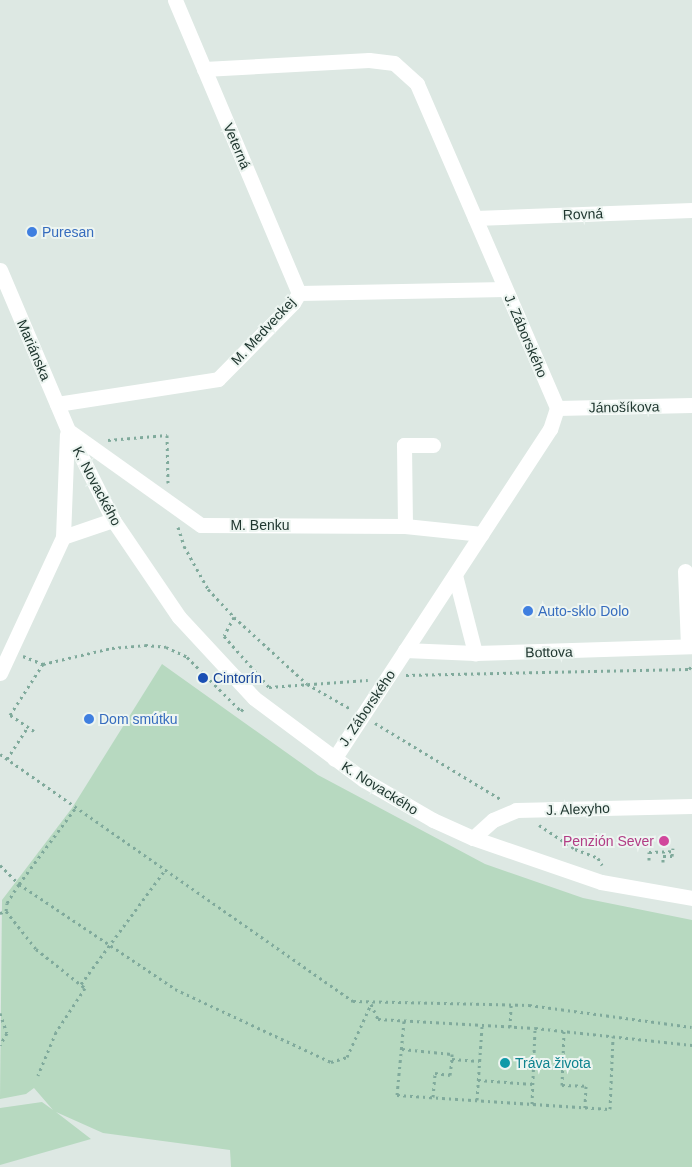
<!DOCTYPE html>
<meta charset="utf-8">
<style>
body{margin:0}
#map{position:relative;width:692px;height:1167px;overflow:hidden;background:#dde8e3;font-family:Arial,sans-serif}
div>[style]{position:absolute}
.green>*{inset:0;background:#b7d9c0}
.path>*{height:3px;margin-top:-1.5px;transform-origin:0;background:repeating-linear-gradient(90deg,#80aa9c 0 2.5px,transparent 0 6.5px)}
.minor>*{height:15px;margin:-7.5px;padding:0 7.5px;transform-origin:7.5px;border-radius:7.5px;background:#fff}
.dots>*{width:14px;height:14px;translate:-50% -50%;box-sizing:border-box;border:2px solid #edf5f1;border-radius:50%}
span{translate:-50% -50%;white-space:nowrap;text-align:center;line-height:1.15;-webkit-text-stroke:4px #edf5f1;paint-order:stroke}
.street-label{font-size:14px;color:#203730}
.shop-label{font-size:14px;color:#366cbe}
.left{translate:0 -50%;text-align:left}
.transit-label{font-size:14px;color:#164399}
.hotel-label{font-size:14px;color:#b23c85}
.right{translate:-100% -50%;text-align:right}
.culture-label{font-size:14px;color:#0d838f}
</style>
<div id="map">
<div class="green">
<i style="clip-path:polygon(162px 664px,318px 775px,485px 864px,583px 898px,692px 920px,692px 1167px,231px 1167px,230px 1150px,103px 1133px,56px 1112px,91px 1139px,0 1165px,0 1108px,42px 1102px,53px 1110px,34px 1088px,26px 1094px,0 1099px,2px 900px,72px 808px)"></i>
</div>
<div class="path">
<i style="left:108px;top:440px;width:59px;rotate:-4.8deg"></i>
<i style="left:167px;top:435px;width:48px;rotate:88.8deg"></i>
<i style="left:178px;top:527px;width:20px;rotate:72deg"></i>
<i style="left:184px;top:546px;width:49px;rotate:60.8deg"></i>
<i style="left:208px;top:589px;width:38px;rotate:47deg"></i>
<i style="left:234px;top:617px;width:99px;rotate:42.5deg"></i>
<i style="left:307px;top:684px;width:51px;rotate:29.6deg"></i>
<i style="left:234px;top:617px;width:21px;rotate:118deg"></i>
<i style="left:224px;top:636px;width:68px;rotate:48.6deg"></i>
<i style="left:269px;top:687px;width:99px;rotate:-4deg"></i>
<i style="left:23px;top:656px;width:22px;rotate:22deg"></i>
<i style="left:43px;top:664px;width:71px;rotate:-13.1deg"></i>
<i style="left:112px;top:648px;width:33px;rotate:-5deg"></i>
<i style="left:145px;top:645px;width:21px;rotate:5deg"></i>
<i style="left:166px;top:647px;width:23px;rotate:25deg"></i>
<i style="left:187px;top:657px;width:76px;rotate:45deg"></i>
<i style="left:241px;top:711px;width:4px;rotate:-45deg"></i>
<i style="left:406px;top:675px;width:283px;rotate:-1.2deg"></i>
<i style="left:689px;top:669px;width:4px;rotate:-45deg"></i>
<i style="left:375px;top:723px;width:149px;rotate:31.2deg"></i>
<i style="left:34px;top:731px;width:29px;rotate:-146deg"></i>
<i style="left:10px;top:715px;width:61px;rotate:-57.1deg"></i>
<i style="left:0;top:754px;width:431px;rotate:35deg"></i>
<i style="left:353px;top:1001px;width:176px;rotate:1.3deg"></i>
<i style="left:529px;top:1005px;width:164px;rotate:7.7deg"></i>
<i style="left:7px;top:759px;width:38px;rotate:-57deg"></i>
<i style="left:539px;top:825px;width:43px;rotate:33.7deg"></i>
<i style="left:575px;top:849px;width:25px;rotate:21deg"></i>
<i style="left:598px;top:858px;width:8px;rotate:60deg"></i>
<i style="left:649px;top:860px;width:8px;rotate:-90deg"></i>
<i style="left:649px;top:852px;width:23px;rotate:-2deg"></i>
<i style="left:663px;top:862px;width:6px;rotate:-90deg"></i>
<i style="left:663px;top:856px;width:9px"></i>
<i style="left:672px;top:856px;width:8px;rotate:-83deg"></i>
<i style="left:0;top:865px;width:27px;rotate:45deg"></i>
<i style="left:19px;top:884px;width:188px;rotate:33.9deg"></i>
<i style="left:175px;top:989px;width:172px;rotate:25.1deg"></i>
<i style="left:331px;top:1062px;width:17px;rotate:-17deg"></i>
<i style="left:347px;top:1057px;width:58px;rotate:-65.6deg"></i>
<i style="left:6px;top:911px;width:48px;rotate:51.7deg"></i>
<i style="left:36px;top:949px;width:63px;rotate:38.5deg"></i>
<i style="left:85px;top:988px;width:53px;rotate:123.4deg"></i>
<i style="left:56px;top:1032px;width:47px;rotate:112.7deg"></i>
<i style="left:0;top:913px;width:6px;rotate:-18deg"></i>
<i style="left:6px;top:911px;width:8px;rotate:-83deg"></i>
<i style="left:7px;top:903px;width:22px;rotate:-58deg"></i>
<i style="left:19px;top:884px;width:97px;rotate:-53.4deg"></i>
<i style="left:81px;top:984px;width:142px;rotate:-53.6deg"></i>
<i style="left:371px;top:1004px;width:17px;rotate:65deg"></i>
<i style="left:378px;top:1019px;width:157px;rotate:3.3deg"></i>
<i style="left:535px;top:1028px;width:158px;rotate:6.2deg"></i>
<i style="left:0;top:1013px;width:21px;rotate:71deg"></i>
<i style="left:7px;top:1033px;width:14px;rotate:120deg"></i>
<i style="left:404px;top:1021px;width:74px;rotate:95.4deg"></i>
<i style="left:397px;top:1095px;width:213px;rotate:3.8deg"></i>
<i style="left:610px;top:1109px;width:73px;rotate:-87.6deg"></i>
<i style="left:510px;top:1027px;width:22px;rotate:-87deg"></i>
<i style="left:564px;top:1031px;width:54px;rotate:92.1deg"></i>
<i style="left:562px;top:1085px;width:24px;rotate:2deg"></i>
<i style="left:586px;top:1086px;width:22px;rotate:93deg"></i>
<i style="left:402px;top:1049px;width:50px;rotate:5.7deg"></i>
<i style="left:452px;top:1054px;width:5px;rotate:90deg"></i>
<i style="left:534px;top:1064px;width:28px;rotate:2deg"></i>
<i style="left:478px;top:1080px;width:55px;rotate:4.2deg"></i>
<i style="left:433px;top:1097px;width:24px;rotate:-85deg"></i>
<i style="left:435px;top:1073px;width:15px;rotate:8deg"></i>
<i style="left:450px;top:1075px;width:16px;rotate:-83deg"></i>
<i style="left:452px;top:1059px;width:27px;rotate:4deg"></i>
<i style="left:477px;top:1100px;width:74px;rotate:-86.1deg"></i>
<i style="left:532px;top:1104px;width:76px;rotate:-87.7deg"></i>
</div>
<div class="minor">
<i style="left:175px;top:0;width:318px;rotate:67.1deg"></i>
<i style="left:204px;top:69px;width:165px;rotate:-3.1deg"></i>
<i style="left:369px;top:60px;width:25px;rotate:7deg"></i>
<i style="left:394px;top:63px;width:31px;rotate:42deg"></i>
<i style="left:417px;top:84px;width:353px;rotate:66.6deg"></i>
<i style="left:557px;top:408px;width:22px;rotate:108deg"></i>
<i style="left:550px;top:429px;width:394px;rotate:123.2deg"></i>
<i style="left:475px;top:218px;width:217px;rotate:-2.1deg"></i>
<i style="left:0;top:270px;width:174px;rotate:67deg"></i>
<i style="left:68px;top:430px;width:101px;rotate:63.4deg"></i>
<i style="left:113px;top:520px;width:117px;rotate:55.8deg"></i>
<i style="left:179px;top:617px;width:110px;rotate:47.2deg"></i>
<i style="left:254px;top:698px;width:137px;rotate:36.7deg"></i>
<i style="left:364px;top:780px;width:80px;rotate:30.1deg"></i>
<i style="left:433px;top:820px;width:44px;rotate:24.2deg"></i>
<i style="left:473px;top:838px;width:135px;rotate:19deg"></i>
<i style="left:601px;top:882px;width:92px;rotate:10deg"></i>
<i style="left:299px;top:293px;width:206px;rotate:-1.1deg"></i>
<i style="left:57px;top:404px;width:163px;rotate:-8.8deg"></i>
<i style="left:218px;top:379px;width:107px;rotate:-45.4deg"></i>
<i style="left:293px;top:303px;width:12px;rotate:-59deg"></i>
<i style="left:557px;top:408px;width:135px;rotate:-1.3deg"></i>
<i style="left:69px;top:431px;width:162px;rotate:35.5deg"></i>
<i style="left:201px;top:525px;width:204px;rotate:0.3deg"></i>
<i style="left:405px;top:526px;width:77px;rotate:5.9deg"></i>
<i style="left:405px;top:526px;width:81px;rotate:-90.7deg"></i>
<i style="left:404px;top:445px;width:29px"></i>
<i style="left:63px;top:537px;width:103px;rotate:-87.8deg"></i>
<i style="left:685px;top:571px;width:75px;rotate:87.7deg"></i>
<i style="left:455px;top:575px;width:81px;rotate:75.6deg"></i>
<i style="left:405px;top:650px;width:70px;rotate:2.5deg"></i>
<i style="left:475px;top:653px;width:217px;rotate:-1.8deg"></i>
<i style="left:0;top:673px;width:150px;rotate:-65.1deg"></i>
<i style="left:63px;top:537px;width:53px;rotate:-18.8deg"></i>
<i style="left:473px;top:838px;width:27px;rotate:-42deg"></i>
<i style="left:493px;top:820px;width:25px;rotate:-23deg"></i>
<i style="left:516px;top:810px;width:176px;rotate:-1.3deg"></i>
</div>
<div class="dots">
<i style="left:32px;top:232px;background:#3f7fe0"></i>
<i style="left:528px;top:611px;background:#3f7fe0"></i>
<i style="left:203px;top:678px;background:#1a4fb4"></i>
<i style="left:89px;top:719px;background:#3f7fe0"></i>
<i style="left:664px;top:841px;background:#d1479c"></i>
<i style="left:505px;top:1063px;background:#0f9aa8"></i>
</div>
<div class="street-label">
<span style="left:237px;top:146px;rotate:67deg">Veterná</span>
<span style="left:583px;top:214px;rotate:-2deg">Rovná</span>
<span style="left:263px;top:331px;rotate:-47deg">M. Medveckej</span>
<span style="left:526px;top:336px;rotate:67deg">J. Záborského</span>
<span style="left:34px;top:350px;rotate:67deg">Mariánska</span>
<span style="left:624px;top:407px;rotate:-1deg">Jánošíkova</span>
<span style="left:97px;top:486px;rotate:62deg">K. Novackého</span>
<span style="left:260px;top:525px">M. Benku</span>
<span style="left:549px;top:652px;rotate:-1deg">Bottova</span>
<span style="left:367px;top:708px;rotate:-56deg">J. Záborského</span>
<span style="left:380px;top:788px;rotate:32deg">K. Novackého</span>
<span style="left:578px;top:809px;rotate:-2deg">J. Alexyho</span>
</div>
<div class="shop-label">
<span class="left" style="left:42px;top:232px">Puresan</span>
<span class="left" style="left:538px;top:611px">Auto-sklo Dolo</span>
<span class="left" style="left:99px;top:719px">Dom smútku</span>
</div>
<div class="transit-label">
<span class="left" style="left:213px;top:678px">Cintorín</span>
</div>
<div class="hotel-label">
<span class="right" style="left:654px;top:841px">Penzión Sever</span>
</div>
<div class="culture-label">
<span class="left" style="left:515px;top:1063px">Tráva života</span>
</div>
</div>
